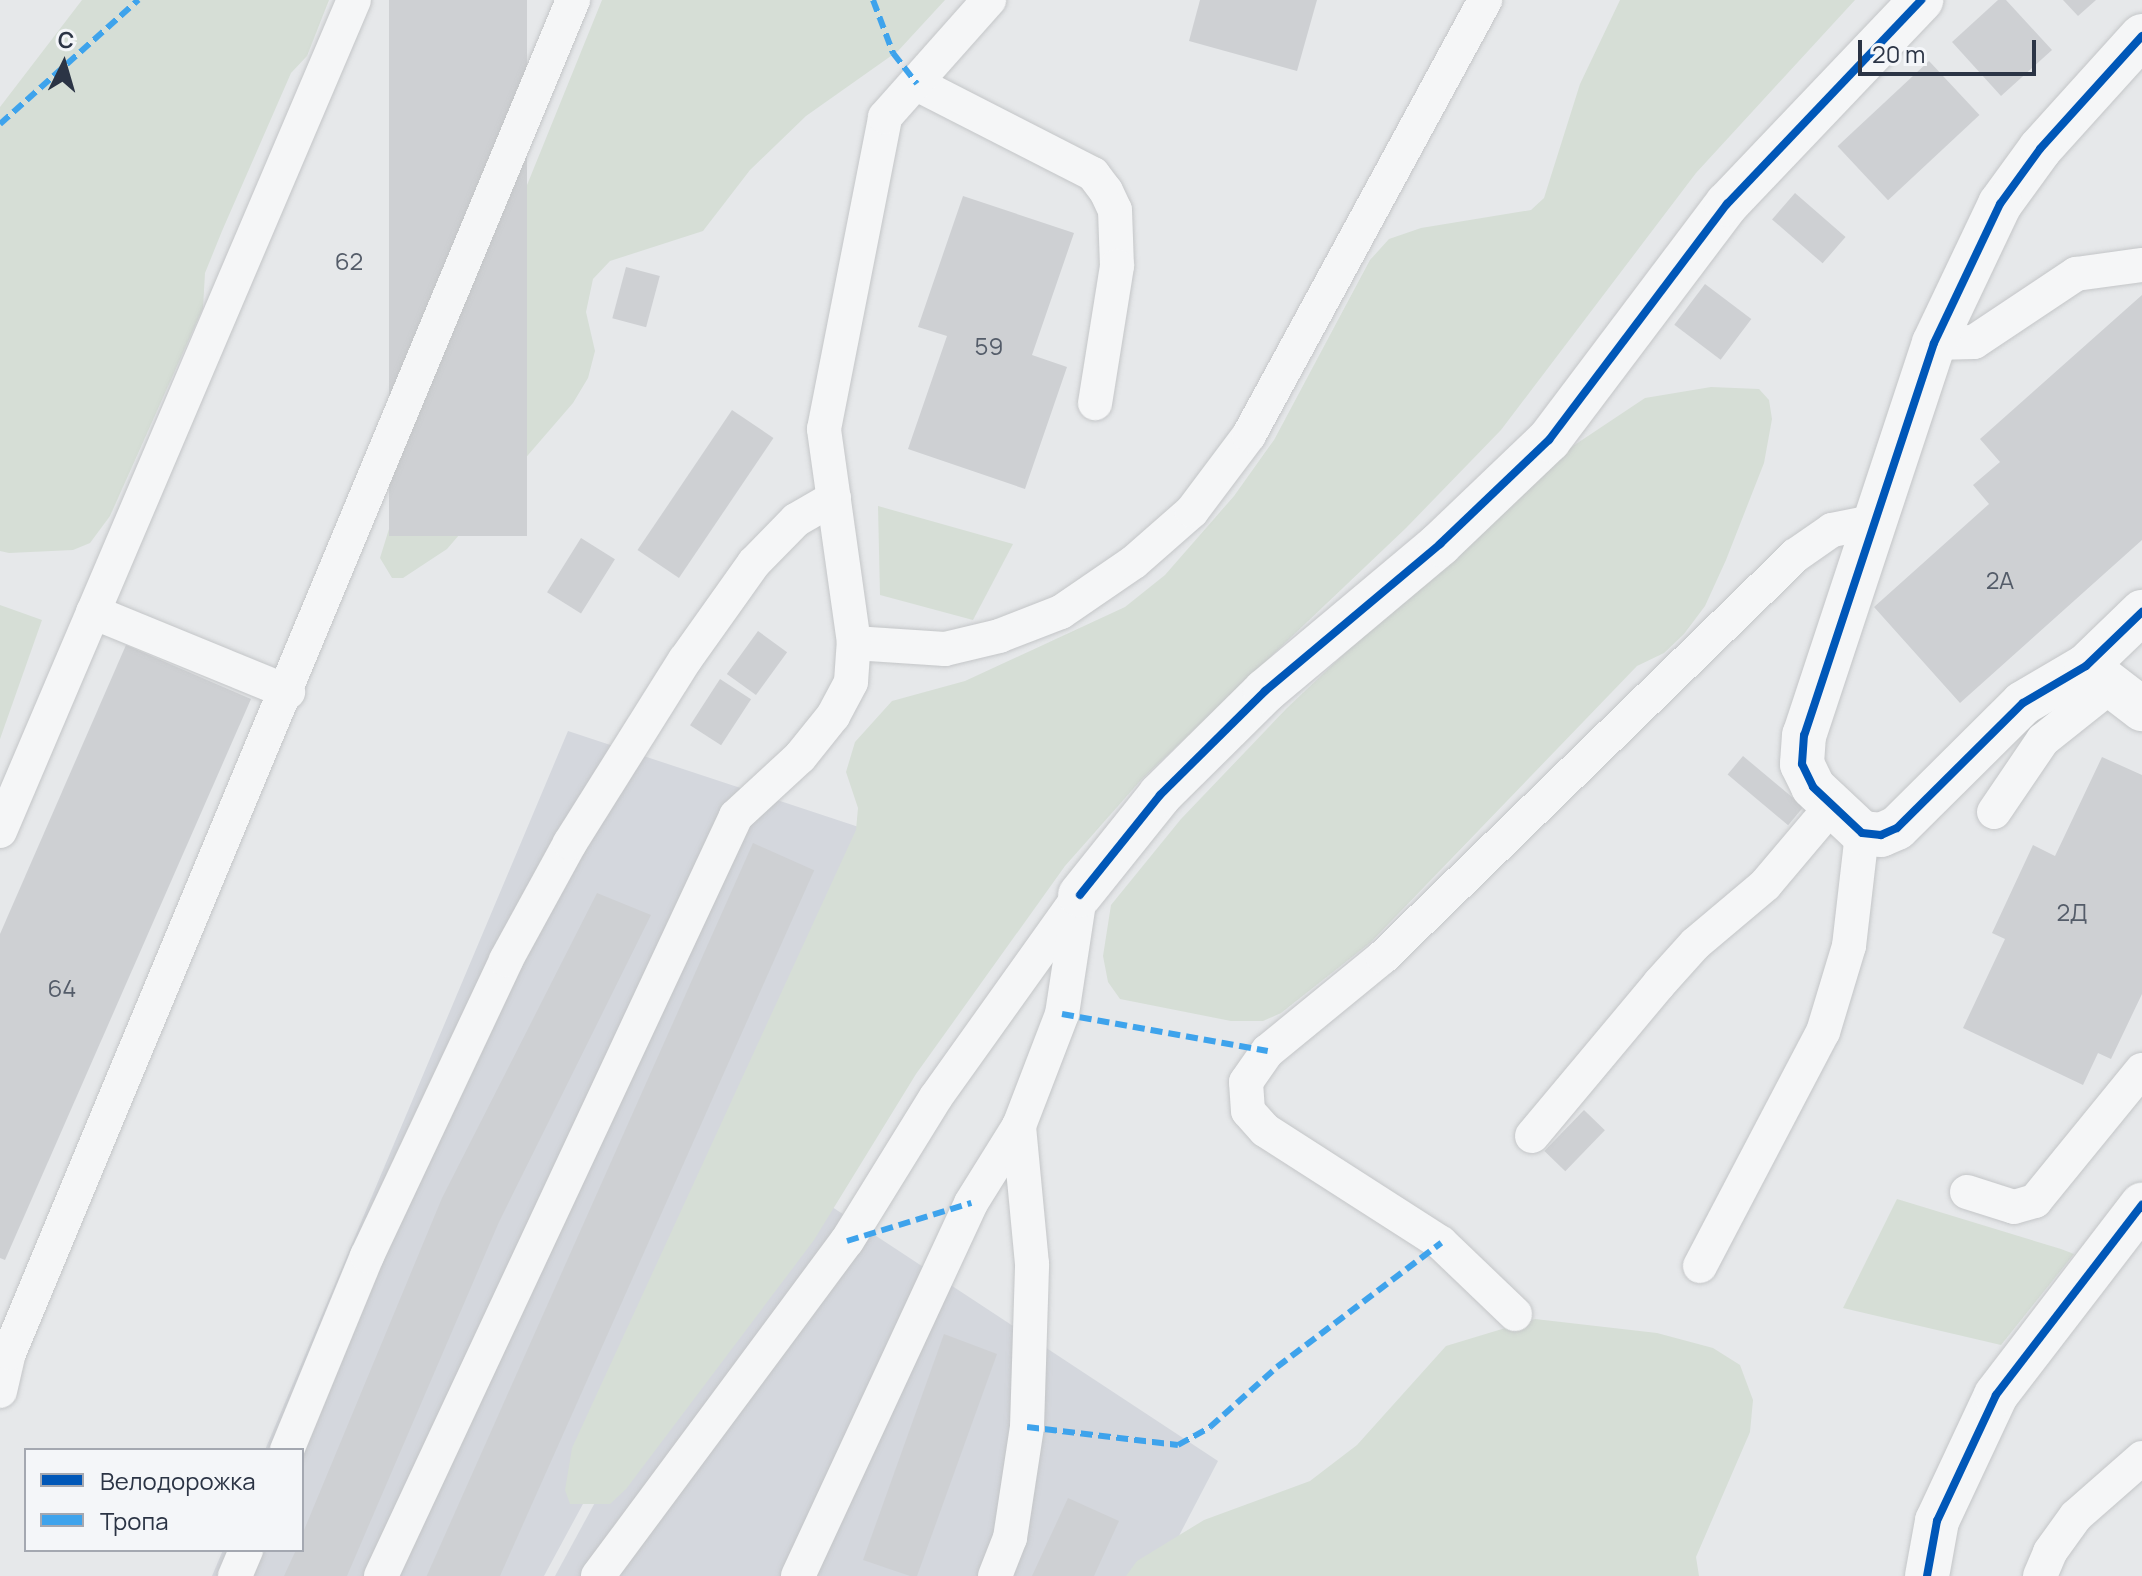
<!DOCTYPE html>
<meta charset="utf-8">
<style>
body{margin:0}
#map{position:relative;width:2142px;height:1576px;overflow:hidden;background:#e6e8ea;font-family:Manrope,sans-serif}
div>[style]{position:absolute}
.built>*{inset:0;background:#d4d7dd}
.green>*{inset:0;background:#d6ded6}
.building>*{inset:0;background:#ced0d3;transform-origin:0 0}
.roads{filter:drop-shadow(0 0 2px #c4c6c8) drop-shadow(0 0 2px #c4c6c8)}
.lane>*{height:34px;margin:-17px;padding:0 17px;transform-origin:17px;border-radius:17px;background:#f5f6f7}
.street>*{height:44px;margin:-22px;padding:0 22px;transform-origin:22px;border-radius:22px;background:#f5f6f7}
.quiet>*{height:6px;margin-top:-3px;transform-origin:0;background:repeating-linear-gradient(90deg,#3ea3ec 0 12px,transparent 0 18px)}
.cycleway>*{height:8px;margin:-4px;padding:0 4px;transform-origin:4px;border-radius:4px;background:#0057b8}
span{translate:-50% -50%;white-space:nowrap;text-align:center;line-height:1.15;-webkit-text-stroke:8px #f4f6f9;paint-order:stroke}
.number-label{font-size:24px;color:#545c69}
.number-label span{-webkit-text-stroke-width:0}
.legend{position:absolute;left:24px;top:1448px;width:280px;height:104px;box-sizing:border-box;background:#f4f6f9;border:2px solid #a4a8b1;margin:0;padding:10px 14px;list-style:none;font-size:24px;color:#2b3445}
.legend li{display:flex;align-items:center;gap:16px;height:40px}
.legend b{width:40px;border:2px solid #a4a8b1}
.north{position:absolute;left:24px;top:24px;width:80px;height:80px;-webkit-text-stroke:6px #f4f6f9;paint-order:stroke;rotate:5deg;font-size:22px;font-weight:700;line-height:32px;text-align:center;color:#2b3445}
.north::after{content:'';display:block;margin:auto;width:28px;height:36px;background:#2b3445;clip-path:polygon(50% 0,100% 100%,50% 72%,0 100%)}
.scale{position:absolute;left:1858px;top:40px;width:178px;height:36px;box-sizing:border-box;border:4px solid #2b3445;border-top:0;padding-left:10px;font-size:24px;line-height:28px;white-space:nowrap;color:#2b3445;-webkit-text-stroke:6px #f4f6f9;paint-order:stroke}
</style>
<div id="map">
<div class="built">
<i style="clip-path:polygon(568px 731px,907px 843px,703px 1282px,544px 1576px,212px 1576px,223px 1550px,302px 1550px,302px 1450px,265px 1450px)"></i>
<i style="clip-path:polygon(776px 1170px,1218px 1461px,1158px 1576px,555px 1576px)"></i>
</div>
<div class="green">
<i style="clip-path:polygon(82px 0,329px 0,307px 56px,291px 73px,222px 231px,205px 273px,203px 308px,110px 516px,90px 543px,73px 550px,9px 553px,0 551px,0 107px)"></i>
<i style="clip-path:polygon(602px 0,945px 0,898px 51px,806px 116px,750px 170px,703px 231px,610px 261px,593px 279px,586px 312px,595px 351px,588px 378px,573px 403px,447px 549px,403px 578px,392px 578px,380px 558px,393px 516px)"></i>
<i style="clip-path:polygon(1620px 0,1855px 0,1696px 173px,1501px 430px,1406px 528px,1141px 780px,1065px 866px,916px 1074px,814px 1240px,626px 1489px,610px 1504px,570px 1504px,565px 1490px,572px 1448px,856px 830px,858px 808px,846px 772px,855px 742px,892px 701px,965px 681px,1125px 607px,1165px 575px,1234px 496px,1274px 440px,1370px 260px,1389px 239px,1421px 228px,1531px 210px,1544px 198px,1580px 84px)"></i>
<i style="clip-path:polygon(1711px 387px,1759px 389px,1769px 400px,1772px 419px,1764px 463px,1726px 560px,1705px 606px,1684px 634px,1664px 653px,1637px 666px,1371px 942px,1281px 1013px,1263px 1021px,1231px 1021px,1120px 999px,1108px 982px,1103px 956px,1111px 905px,1181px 819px,1286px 709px,1540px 468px,1645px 398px)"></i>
<i style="clip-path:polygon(878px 506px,1013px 544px,973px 620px,880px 595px)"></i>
<i style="clip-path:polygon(0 605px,42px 620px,0 739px)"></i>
<i style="clip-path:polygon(1897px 1199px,2061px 1249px,2074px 1254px,2001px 1345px,1843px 1308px)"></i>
<i style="clip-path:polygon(1535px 1319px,1657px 1333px,1713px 1348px,1740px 1365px,1753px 1400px,1750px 1432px,1696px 1557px,1699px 1576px,1126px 1576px,1137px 1561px,1204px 1520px,1310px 1481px,1357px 1445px,1446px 1346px)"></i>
</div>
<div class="building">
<i style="left:389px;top:0;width:138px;height:536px"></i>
<i style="clip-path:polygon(1200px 0,1317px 0,1297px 71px,1189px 41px)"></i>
<i style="clip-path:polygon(1998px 0,2006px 0,2052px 50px,2001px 96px,1952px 42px)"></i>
<i style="clip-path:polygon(2063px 0,2096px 0,2078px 16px)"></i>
<i style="left:1929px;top:61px;width:74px;height:125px;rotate:47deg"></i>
<i style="left:1795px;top:193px;width:67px;height:35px;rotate:41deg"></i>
<i style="clip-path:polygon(963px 196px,1074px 233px,1032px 355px,1067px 367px,1025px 489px,908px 449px,947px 336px,918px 327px)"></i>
<i style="left:626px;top:267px;width:35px;height:53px;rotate:15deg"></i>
<i style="left:1705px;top:284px;width:58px;height:51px;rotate:37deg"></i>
<i style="clip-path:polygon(2142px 295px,2142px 540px,1960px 703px,1874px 607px,1989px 504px,1973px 485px,2000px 462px,1980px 439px)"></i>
<i style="left:732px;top:410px;width:50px;height:169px;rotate:34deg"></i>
<i style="left:581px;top:538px;width:40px;height:64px;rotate:32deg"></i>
<i style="left:758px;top:631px;width:36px;height:53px;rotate:36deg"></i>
<i style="clip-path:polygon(126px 645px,251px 699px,5px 1260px,0 1258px,0 934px)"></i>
<i style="left:720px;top:679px;width:37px;height:55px;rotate:33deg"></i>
<i style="left:1743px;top:756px;width:79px;height:24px;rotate:40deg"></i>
<i style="clip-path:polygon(2102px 757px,2142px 775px,2142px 994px,2111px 1059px,2098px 1053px,2083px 1085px,1963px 1028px,2005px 939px,1992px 933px,2033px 845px,2055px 856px)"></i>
<i style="left:753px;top:843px;width:67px;height:806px;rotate:24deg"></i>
<i style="clip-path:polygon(597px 893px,651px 915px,499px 1222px,347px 1576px,284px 1576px,296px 1550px,302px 1550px,302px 1535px,442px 1198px)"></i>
<i style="left:1584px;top:1110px;width:29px;height:57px;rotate:44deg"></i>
<i style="clip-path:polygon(944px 1334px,997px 1354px,917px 1576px,910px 1576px,863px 1560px)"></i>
<i style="clip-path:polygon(1068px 1498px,1119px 1521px,1094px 1576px,1032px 1576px)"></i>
</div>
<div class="roads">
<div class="lane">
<i style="left:917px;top:84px;width:198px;rotate:27.1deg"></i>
<i style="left:1093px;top:174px;width:21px;rotate:53deg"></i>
<i style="left:1106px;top:191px;width:21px;rotate:65deg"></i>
<i style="left:1115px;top:210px;width:56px;rotate:88deg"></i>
<i style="left:1117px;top:266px;width:139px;rotate:99.1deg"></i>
<i style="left:1934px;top:343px;width:40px;rotate:-1.4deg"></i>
<i style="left:1974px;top:342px;width:123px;rotate:-33.7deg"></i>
<i style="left:2076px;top:274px;width:67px;rotate:-7.8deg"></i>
<i style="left:93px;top:612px;width:211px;rotate:22.3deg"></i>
<i style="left:854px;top:643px;width:91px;rotate:3.8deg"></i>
<i style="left:945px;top:649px;width:56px;rotate:-13.5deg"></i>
<i style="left:999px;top:636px;width:66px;rotate:-21.2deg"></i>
<i style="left:1061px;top:612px;width:88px;rotate:-34.4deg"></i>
<i style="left:1134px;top:562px;width:77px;rotate:-41.3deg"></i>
<i style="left:1192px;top:511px;width:95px;rotate:-53.1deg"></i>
<i style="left:1249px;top:435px;width:495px;rotate:-61.5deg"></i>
<i style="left:1994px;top:812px;width:87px;rotate:-55.8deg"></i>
<i style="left:2043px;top:740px;width:88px;rotate:-38.6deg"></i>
<i style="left:0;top:831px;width:903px;rotate:-66.93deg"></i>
<i style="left:1532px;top:1136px;width:198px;rotate:-50.1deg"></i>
<i style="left:1659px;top:984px;width:54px;rotate:-48deg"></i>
<i style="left:1695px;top:944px;width:92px;rotate:-40.1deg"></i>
<i style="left:1765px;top:885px;width:101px;rotate:-49.8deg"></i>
<i style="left:1967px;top:1192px;width:49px;rotate:17.7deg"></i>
<i style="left:2014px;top:1207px;width:22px;rotate:-16deg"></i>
<i style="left:2035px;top:1201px;width:169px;rotate:-50.8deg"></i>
<i style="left:1700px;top:1266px;width:264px;rotate:-62.3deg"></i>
<i style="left:1823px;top:1032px;width:90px;rotate:-73.2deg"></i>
<i style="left:1849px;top:946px;width:114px;rotate:-83.4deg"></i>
<i style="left:1515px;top:1314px;width:103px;rotate:-136.2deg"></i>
<i style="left:1441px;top:1243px;width:209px;rotate:-147.3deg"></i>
<i style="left:1265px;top:1130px;width:25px;rotate:-132deg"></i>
<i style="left:1248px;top:1111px;width:29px;rotate:-94deg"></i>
<i style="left:1246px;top:1082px;width:38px;rotate:-55deg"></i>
<i style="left:1268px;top:1051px;width:149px;rotate:-39.3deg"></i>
<i style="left:1383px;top:957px;width:576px;rotate:-44.23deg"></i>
<i style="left:1796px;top:555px;width:44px;rotate:-34.8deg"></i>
<i style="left:1832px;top:530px;width:46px;rotate:-11.3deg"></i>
<i style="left:0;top:1391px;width:39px;rotate:-77deg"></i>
<i style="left:9px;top:1353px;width:1466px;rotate:-67.37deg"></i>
<i style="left:287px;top:1450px;width:210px;rotate:-67.6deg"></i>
<i style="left:367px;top:1256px;width:327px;rotate:-64.8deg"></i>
<i style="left:506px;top:960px;width:133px;rotate:-61.3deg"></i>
<i style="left:570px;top:843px;width:216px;rotate:-57.9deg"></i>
<i style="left:685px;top:660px;width:119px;rotate:-54.6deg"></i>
<i style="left:754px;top:563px;width:60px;rotate:-45.7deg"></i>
<i style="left:796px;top:520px;width:44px;rotate:-30.1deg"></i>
<i style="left:235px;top:1576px;width:28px;rotate:-67deg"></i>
<i style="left:381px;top:1576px;width:839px;rotate:-64.96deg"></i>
<i style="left:736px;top:816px;width:87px;rotate:-42.7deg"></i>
<i style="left:800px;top:757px;width:53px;rotate:-51.2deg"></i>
<i style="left:833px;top:716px;width:38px;rotate:-62deg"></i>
<i style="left:851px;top:682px;width:39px;rotate:-86deg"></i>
<i style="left:854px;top:643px;width:216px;rotate:-98deg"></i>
<i style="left:824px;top:429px;width:318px;rotate:-78.9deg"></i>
<i style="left:885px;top:117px;width:157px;rotate:-48.4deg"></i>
<i style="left:598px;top:1576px;width:417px;rotate:-53.4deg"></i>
<i style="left:847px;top:1241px;width:169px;rotate:-58.3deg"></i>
<i style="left:936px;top:1097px;width:248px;rotate:-54.5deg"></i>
<i style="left:798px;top:1576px;width:411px;rotate:-65.1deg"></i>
<i style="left:971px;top:1203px;width:91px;rotate:-58.1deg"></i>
<i style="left:1019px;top:1126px;width:120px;rotate:-69deg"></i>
<i style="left:1062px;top:1014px;width:112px;rotate:-81.3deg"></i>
<i style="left:995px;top:1576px;width:41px;rotate:-68.5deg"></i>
<i style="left:1010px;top:1538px;width:112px;rotate:-81.3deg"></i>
<i style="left:1027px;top:1427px;width:163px;rotate:-88.2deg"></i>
<i style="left:1032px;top:1264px;width:139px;rotate:-95.4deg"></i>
<i style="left:2040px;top:1576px;width:26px;rotate:-67deg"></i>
<i style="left:2050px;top:1552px;width:44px;rotate:-54.2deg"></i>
<i style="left:2076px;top:1516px;width:88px;rotate:-41.3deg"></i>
</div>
<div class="street">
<i style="left:2142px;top:36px;width:152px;rotate:132.1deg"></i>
<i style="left:2040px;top:149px;width:68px;rotate:126deg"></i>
<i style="left:2000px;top:204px;width:154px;rotate:115.4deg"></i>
<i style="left:1934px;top:343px;width:413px;rotate:108.3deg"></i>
<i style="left:1804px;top:735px;width:29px;rotate:94deg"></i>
<i style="left:1802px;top:764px;width:25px;rotate:64deg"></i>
<i style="left:1813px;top:787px;width:67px;rotate:43.2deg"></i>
<i style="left:1862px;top:833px;width:19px;rotate:6deg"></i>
<i style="left:1881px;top:835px;width:17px;rotate:-24deg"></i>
<i style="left:1897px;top:828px;width:177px;rotate:-44.8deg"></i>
<i style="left:2023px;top:703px;width:73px;rotate:-30.4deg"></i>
<i style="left:2086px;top:666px;width:78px;rotate:-44deg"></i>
<i style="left:2086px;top:666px;width:71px;rotate:37.5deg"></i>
<i style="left:1080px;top:895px;width:128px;rotate:-51.3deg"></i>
<i style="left:1160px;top:795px;width:148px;rotate:-44.7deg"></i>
<i style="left:1265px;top:691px;width:229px;rotate:-40deg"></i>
<i style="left:1440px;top:544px;width:151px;rotate:-43.7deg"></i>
<i style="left:1549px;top:440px;width:296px;rotate:-53deg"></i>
<i style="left:1727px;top:204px;width:282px;rotate:-46.4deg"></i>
<i style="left:1927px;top:1576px;width:56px;rotate:-79.7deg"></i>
<i style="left:1937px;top:1521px;width:139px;rotate:-64.9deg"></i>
<i style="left:1996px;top:1395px;width:240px;rotate:-52.5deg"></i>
</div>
</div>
<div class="quiet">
<i style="left:873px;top:0;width:57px;rotate:69.3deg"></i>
<i style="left:893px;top:53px;width:39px;rotate:52deg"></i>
<i style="left:0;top:124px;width:186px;rotate:-41.9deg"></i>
<i style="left:1062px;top:1014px;width:209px;rotate:10.2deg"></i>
<i style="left:847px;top:1241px;width:130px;rotate:-17deg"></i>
<i style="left:1027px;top:1427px;width:152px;rotate:6.8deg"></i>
<i style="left:1178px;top:1445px;width:37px;rotate:-29deg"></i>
<i style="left:1210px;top:1427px;width:90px;rotate:-41.8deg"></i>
<i style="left:1277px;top:1367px;width:206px;rotate:-37.1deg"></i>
</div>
<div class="cycleway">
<i style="left:2142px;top:36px;width:152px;rotate:132.1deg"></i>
<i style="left:2040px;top:149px;width:68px;rotate:126deg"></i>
<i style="left:2000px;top:204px;width:154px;rotate:115.4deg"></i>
<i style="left:1934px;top:343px;width:413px;rotate:108.3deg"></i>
<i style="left:1804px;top:735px;width:29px;rotate:94deg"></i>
<i style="left:1802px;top:764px;width:25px;rotate:64deg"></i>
<i style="left:1813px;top:787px;width:67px;rotate:43.2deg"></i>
<i style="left:1862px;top:833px;width:19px;rotate:6deg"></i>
<i style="left:1881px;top:835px;width:17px;rotate:-24deg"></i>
<i style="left:1897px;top:828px;width:177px;rotate:-44.8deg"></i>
<i style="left:2023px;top:703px;width:73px;rotate:-30.4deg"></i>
<i style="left:2086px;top:666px;width:78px;rotate:-44deg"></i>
<i style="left:1080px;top:895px;width:128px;rotate:-51.3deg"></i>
<i style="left:1160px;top:795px;width:148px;rotate:-44.7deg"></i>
<i style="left:1265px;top:691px;width:229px;rotate:-40deg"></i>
<i style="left:1440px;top:544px;width:151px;rotate:-43.7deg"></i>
<i style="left:1549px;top:440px;width:296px;rotate:-53deg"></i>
<i style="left:1727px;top:204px;width:282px;rotate:-46.4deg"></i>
<i style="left:1927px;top:1576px;width:56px;rotate:-79.7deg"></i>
<i style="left:1937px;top:1521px;width:139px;rotate:-64.9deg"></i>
<i style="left:1996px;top:1395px;width:240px;rotate:-52.5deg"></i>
</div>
<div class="number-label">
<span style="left:349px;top:261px">62</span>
<span style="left:989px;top:346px">59</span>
<span style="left:2000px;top:580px">2А</span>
<span style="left:2072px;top:912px">2Д</span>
<span style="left:62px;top:988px">64</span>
</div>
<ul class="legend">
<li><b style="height:10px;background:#0057b8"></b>Велодорожка</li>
<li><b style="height:10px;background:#3ea3ec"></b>Тропа</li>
</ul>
<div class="north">С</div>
<div class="scale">20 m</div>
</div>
